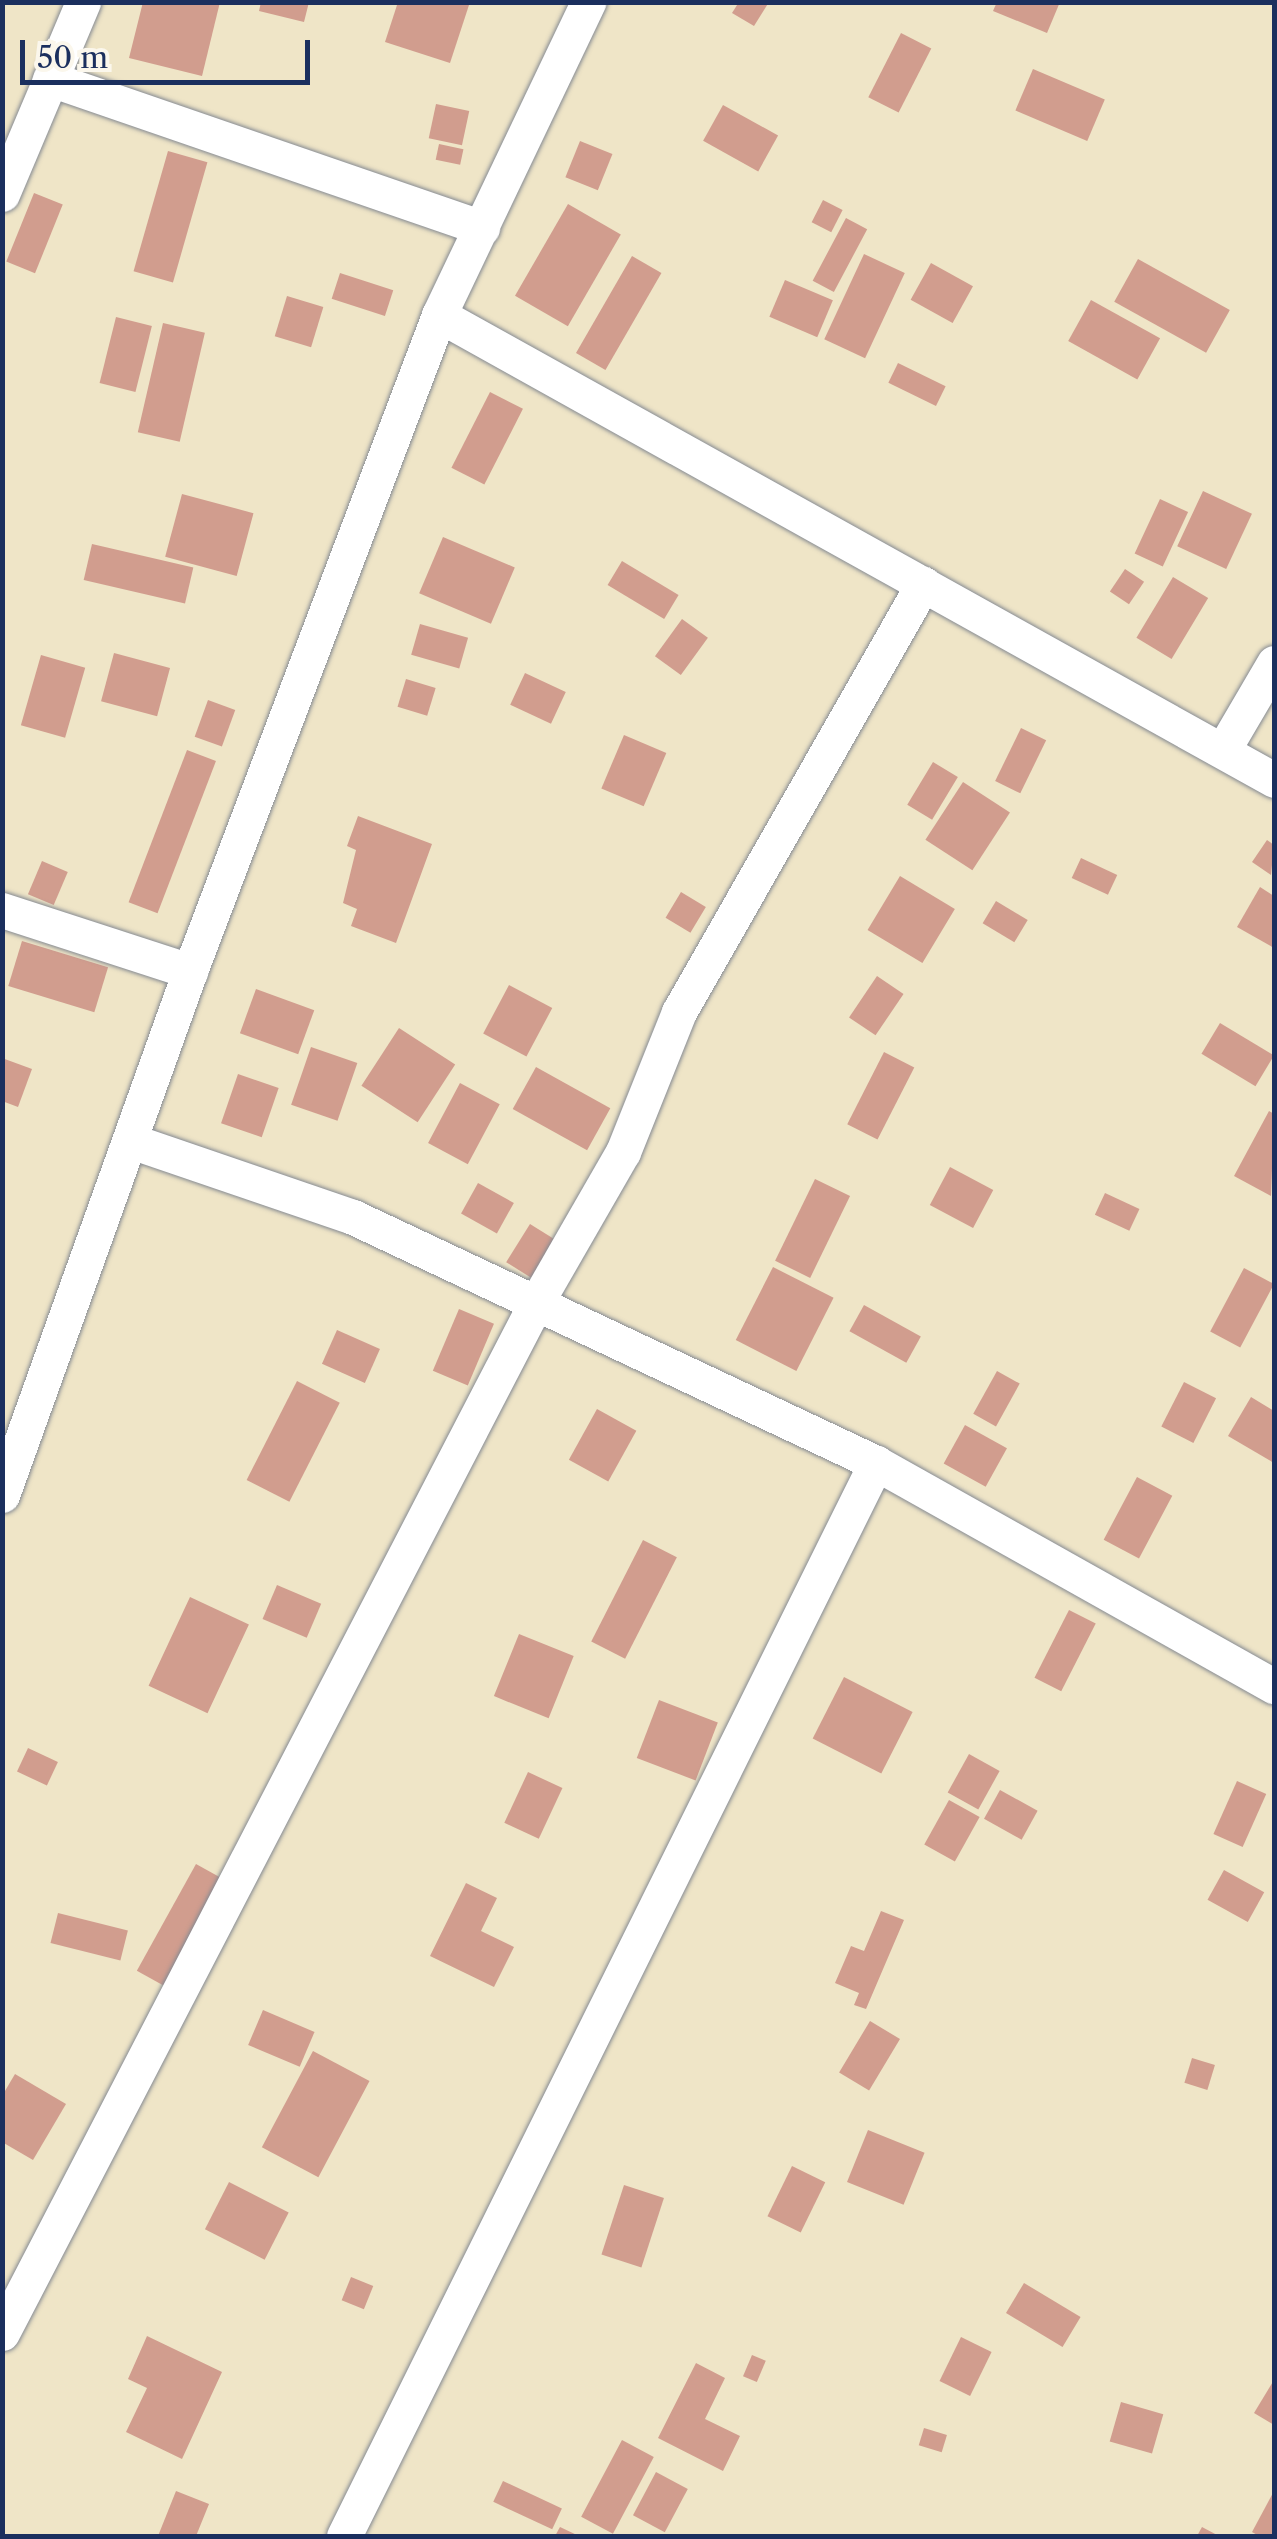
<!DOCTYPE html>
<style>
body{margin:0}
#map{position:relative;width:1277px;height:2539px;overflow:hidden;background:#efe5c7;font-family:"Libre Caslon Text",serif}
div>[style]{position:absolute}
.building>*{inset:0;background:#d19d8e;transform-origin:0 0}
.roads{filter:drop-shadow(0 0 2px #858a92) drop-shadow(0 0 2px #858a92)}
.street>*{height:35px;margin:-17.5px;padding:0 17.5px;transform-origin:17.5px;border-radius:17.5px;background:#fff}
span{translate:-50% -50%;white-space:nowrap;text-align:center;line-height:1.15;-webkit-text-stroke:9px #fbf7ec;paint-order:stroke}
.frame{position:absolute;inset:0;border:5px solid #1b2f5e;pointer-events:none}
.scale{position:absolute;left:20px;top:40px;width:290px;height:45px;box-sizing:border-box;border:5px solid #1b2f5e;border-top:0;padding-left:12px;font-size:30px;line-height:35px;white-space:nowrap;color:#1b2f5e;-webkit-text-stroke:8px #fbf7ec;paint-order:stroke}
</style>
<div id="map">
<div class="building">
<i style="clip-path:polygon(143px 2px,220px 2px,202px 76px,129px 58px)"></i>
<i style="clip-path:polygon(261px 2px,309px 2px,304px 22px,259px 11px)"></i>
<i style="clip-path:polygon(398px 2px,469px 5px,450px 63px,385px 42px)"></i>
<i style="clip-path:polygon(739px 2px,769px 2px,754px 26px,732px 13px)"></i>
<i style="clip-path:polygon(997px 2px,1060px 2px,1047px 33px,993px 11px)"></i>
<i style="left:901px;top:33px;width:34px;height:72px;rotate:27deg"></i>
<i style="left:1033px;top:69px;width:78px;height:45px;rotate:23deg"></i>
<i style="left:436px;top:104px;width:34px;height:35px;rotate:12deg"></i>
<i style="left:723px;top:105px;width:63px;height:41px;rotate:29deg"></i>
<i style="left:580px;top:141px;width:35px;height:39px;rotate:22deg"></i>
<i style="left:439px;top:144px;width:25px;height:16px;rotate:12deg"></i>
<i style="left:168px;top:151px;width:41px;height:125px;rotate:16deg"></i>
<i style="left:34px;top:193px;width:31px;height:74px;rotate:22deg"></i>
<i style="left:823px;top:200px;width:22px;height:25px;rotate:27deg"></i>
<i style="left:568px;top:204px;width:61px;height:106px;rotate:30deg"></i>
<i style="left:846px;top:218px;width:24px;height:71px;rotate:28deg"></i>
<i style="left:864px;top:254px;width:45px;height:94px;rotate:25deg"></i>
<i style="left:632px;top:256px;width:34px;height:112px;rotate:30deg"></i>
<i style="left:1138px;top:259px;width:105px;height:49px;rotate:29deg"></i>
<i style="left:931px;top:263px;width:48px;height:42px;rotate:29deg"></i>
<i style="left:340px;top:273px;width:56px;height:27px;rotate:18deg"></i>
<i style="left:785px;top:280px;width:52px;height:40px;rotate:23deg"></i>
<i style="left:287px;top:296px;width:38px;height:42px;rotate:17deg"></i>
<i style="left:1091px;top:300px;width:79px;height:47px;rotate:29deg"></i>
<i style="left:116px;top:317px;width:37px;height:68px;rotate:14deg"></i>
<i style="left:163px;top:323px;width:43px;height:112px;rotate:13deg"></i>
<i style="left:898px;top:363px;width:53px;height:22px;rotate:26deg"></i>
<i style="left:490px;top:392px;width:37px;height:85px;rotate:27deg"></i>
<i style="left:1203px;top:491px;width:54px;height:61px;rotate:25deg"></i>
<i style="left:182px;top:494px;width:74px;height:65px;rotate:15deg"></i>
<i style="left:1160px;top:499px;width:31px;height:60px;rotate:25deg"></i>
<i style="left:443px;top:537px;width:78px;height:61px;rotate:23deg"></i>
<i style="left:92px;top:544px;width:104px;height:37px;rotate:13deg"></i>
<i style="left:622px;top:561px;width:66px;height:28px;rotate:31deg"></i>
<i style="left:1125px;top:569px;width:23px;height:27px;rotate:34deg"></i>
<i style="left:1173px;top:577px;width:41px;height:71px;rotate:31deg"></i>
<i style="left:682px;top:619px;width:32px;height:46px;rotate:36deg"></i>
<i style="left:420px;top:624px;width:50px;height:32px;rotate:16deg"></i>
<i style="left:114px;top:653px;width:58px;height:50px;rotate:15deg"></i>
<i style="left:41px;top:655px;width:46px;height:73px;rotate:16deg"></i>
<i style="left:525px;top:673px;width:45px;height:35px;rotate:25deg"></i>
<i style="left:406px;top:679px;width:31px;height:29px;rotate:17deg"></i>
<i style="left:208px;top:700px;width:29px;height:39px;rotate:20deg"></i>
<i style="left:1021px;top:728px;width:28px;height:59px;rotate:26deg"></i>
<i style="left:624px;top:735px;width:46px;height:58px;rotate:23deg"></i>
<i style="left:187px;top:750px;width:31px;height:163px;rotate:21deg"></i>
<i style="left:933px;top:762px;width:29px;height:50px;rotate:31deg"></i>
<i style="left:963px;top:782px;width:56px;height:69px;rotate:33deg"></i>
<i style="clip-path:polygon(358px 816px,432px 844px,396px 943px,351px 926px,357px 909px,343px 903px,356px 850px,347px 846px)"></i>
<i style="clip-path:polygon(1267px 840px,1274px 845px,1271px 875px,1252px 862px)"></i>
<i style="left:1081px;top:858px;width:40px;height:22px;rotate:25deg"></i>
<i style="left:42px;top:861px;width:28px;height:36px;rotate:23deg"></i>
<i style="left:900px;top:876px;width:64px;height:63px;rotate:31deg"></i>
<i style="clip-path:polygon(1260px 887px,1274px 896px,1274px 948px,1237px 927px)"></i>
<i style="left:681px;top:892px;width:29px;height:30px;rotate:31deg"></i>
<i style="left:996px;top:901px;width:37px;height:26px;rotate:31deg"></i>
<i style="left:22px;top:941px;width:90px;height:47px;rotate:17deg"></i>
<i style="left:877px;top:976px;width:32px;height:50px;rotate:34deg"></i>
<i style="left:509px;top:985px;width:49px;height:55px;rotate:28deg"></i>
<i style="left:256px;top:989px;width:62px;height:47px;rotate:20deg"></i>
<i style="left:1220px;top:1023px;width:63px;height:36px;rotate:31deg"></i>
<i style="left:399px;top:1028px;width:67px;height:69px;rotate:33deg"></i>
<i style="left:311px;top:1047px;width:49px;height:61px;rotate:19deg"></i>
<i style="left:884px;top:1052px;width:34px;height:81px;rotate:27deg"></i>
<i style="clip-path:polygon(2px 1058px,32px 1069px,18px 1107px,2px 1101px)"></i>
<i style="left:536px;top:1067px;width:85px;height:48px;rotate:29deg"></i>
<i style="left:238px;top:1074px;width:43px;height:52px;rotate:19deg"></i>
<i style="left:460px;top:1083px;width:45px;height:68px;rotate:28deg"></i>
<i style="clip-path:polygon(1269px 1111px,1274px 1114px,1271px 1196px,1234px 1176px)"></i>
<i style="left:950px;top:1167px;width:49px;height:43px;rotate:28deg"></i>
<i style="left:815px;top:1179px;width:39px;height:91px;rotate:26deg"></i>
<i style="left:478px;top:1183px;width:41px;height:35px;rotate:29deg"></i>
<i style="left:1105px;top:1193px;width:38px;height:24px;rotate:25deg"></i>
<i style="left:530px;top:1224px;width:36px;height:45px;rotate:32deg"></i>
<i style="left:773px;top:1267px;width:68px;height:82px;rotate:27deg"></i>
<i style="left:1244px;top:1268px;width:34px;height:72px;rotate:28deg"></i>
<i style="left:864px;top:1305px;width:65px;height:30px;rotate:29deg"></i>
<i style="left:459px;top:1309px;width:38px;height:67px;rotate:23deg"></i>
<i style="left:337px;top:1330px;width:47px;height:37px;rotate:24deg"></i>
<i style="left:997px;top:1371px;width:26px;height:49px;rotate:29deg"></i>
<i style="left:297px;top:1381px;width:48px;height:111px;rotate:27deg"></i>
<i style="left:1184px;top:1382px;width:36px;height:50px;rotate:27deg"></i>
<i style="clip-path:polygon(1251px 1397px,1274px 1411px,1274px 1463px,1228px 1436px)"></i>
<i style="left:597px;top:1409px;width:45px;height:58px;rotate:29deg"></i>
<i style="left:965px;top:1425px;width:48px;height:44px;rotate:29deg"></i>
<i style="left:1137px;top:1477px;width:40px;height:71px;rotate:28deg"></i>
<i style="left:643px;top:1540px;width:38px;height:114px;rotate:27deg"></i>
<i style="left:277px;top:1585px;width:48px;height:37px;rotate:23deg"></i>
<i style="left:190px;top:1597px;width:65px;height:98px;rotate:25deg"></i>
<i style="left:1069px;top:1610px;width:30px;height:76px;rotate:27deg"></i>
<i style="left:519px;top:1634px;width:59px;height:67px;rotate:22deg"></i>
<i style="left:844px;top:1677px;width:77px;height:69px;rotate:27deg"></i>
<i style="left:659px;top:1700px;width:63px;height:62px;rotate:21deg"></i>
<i style="left:28px;top:1748px;width:33px;height:26px;rotate:25deg"></i>
<i style="left:969px;top:1754px;width:35px;height:44px;rotate:29deg"></i>
<i style="left:528px;top:1772px;width:38px;height:56px;rotate:25deg"></i>
<i style="left:1237px;top:1781px;width:32px;height:58px;rotate:24deg"></i>
<i style="left:1000px;top:1790px;width:43px;height:33px;rotate:29deg"></i>
<i style="left:949px;top:1800px;width:35px;height:51px;rotate:29deg"></i>
<i style="left:196px;top:1864px;width:33px;height:122px;rotate:29deg"></i>
<i style="left:1224px;top:1870px;width:46px;height:34px;rotate:29deg"></i>
<i style="clip-path:polygon(466px 1883px,497px 1898px,481px 1931px,514px 1947px,494px 1987px,430px 1956px)"></i>
<i style="clip-path:polygon(881px 1911px,904px 1920px,866px 2009px,854px 2005px,859px 1993px,835px 1983px,851px 1946px,864px 1951px)"></i>
<i style="left:58px;top:1913px;width:72px;height:31px;rotate:14deg"></i>
<i style="left:263px;top:2010px;width:56px;height:38px;rotate:23deg"></i>
<i style="left:870px;top:2021px;width:35px;height:60px;rotate:31deg"></i>
<i style="left:313px;top:2051px;width:64px;height:109px;rotate:28deg"></i>
<i style="left:1192px;top:2058px;width:24px;height:26px;rotate:17deg"></i>
<i style="clip-path:polygon(15px 2074px,66px 2104px,33px 2160px,2px 2142px,2px 2096px)"></i>
<i style="left:868px;top:2130px;width:61px;height:56px;rotate:22deg"></i>
<i style="left:792px;top:2166px;width:37px;height:56px;rotate:26deg"></i>
<i style="left:229px;top:2182px;width:67px;height:53px;rotate:27deg"></i>
<i style="left:624px;top:2185px;width:42px;height:73px;rotate:18deg"></i>
<i style="left:351px;top:2277px;width:24px;height:25px;rotate:22deg"></i>
<i style="left:1024px;top:2283px;width:66px;height:35px;rotate:31deg"></i>
<i style="clip-path:polygon(147px 2336px,222px 2372px,182px 2459px,126px 2432px,147px 2388px,128px 2379px)"></i>
<i style="left:961px;top:2337px;width:34px;height:49px;rotate:26deg"></i>
<i style="left:752px;top:2355px;width:15px;height:23px;rotate:23deg"></i>
<i style="clip-path:polygon(696px 2363px,725px 2378px,705px 2419px,740px 2436px,723px 2471px,658px 2438px)"></i>
<i style="clip-path:polygon(1274px 2380px,1274px 2425px,1254px 2413px)"></i>
<i style="left:1121px;top:2402px;width:44px;height:41px;rotate:16deg"></i>
<i style="left:924px;top:2428px;width:24px;height:18px;rotate:17deg"></i>
<i style="left:622px;top:2440px;width:36px;height:87px;rotate:28deg"></i>
<i style="left:656px;top:2472px;width:36px;height:49px;rotate:28deg"></i>
<i style="left:503px;top:2481px;width:65px;height:23px;rotate:25deg"></i>
<i style="clip-path:polygon(176px 2491px,209px 2504px,196px 2536px,158px 2536px)"></i>
<i style="clip-path:polygon(1274px 2491px,1274px 2536px,1259px 2536px,1252px 2532px)"></i>
<i style="clip-path:polygon(560px 2527px,579px 2536px,555px 2536px)"></i>
<i style="clip-path:polygon(1202px 2527px,1219px 2536px,1197px 2536px)"></i>
</div>
<div class="roads">
<div class="street">
<i style="left:50px;top:79px;width:457px;rotate:19deg"></i>
<i style="left:2px;top:194px;width:208px;rotate:-67.1deg"></i>
<i style="left:439px;top:315px;width:956px;rotate:29.11deg"></i>
<i style="left:1223px;top:750px;width:101px;rotate:-59.6deg"></i>
<i style="left:2px;top:910px;width:198px;rotate:18deg"></i>
<i style="left:131px;top:1141px;width:235px;rotate:18.9deg"></i>
<i style="left:353px;top:1217px;width:578px;rotate:25.19deg"></i>
<i style="left:876px;top:1463px;width:456px;rotate:29.3deg"></i>
<i style="left:2px;top:1495px;width:557px;rotate:-70.26deg"></i>
<i style="left:190px;top:971px;width:702px;rotate:-69.21deg"></i>
<i style="left:439px;top:315px;width:347px;rotate:-64.5deg"></i>
<i style="left:2px;top:2333px;width:1160px;rotate:-62.6deg"></i>
<i style="left:536px;top:1303px;width:174px;rotate:-60.1deg"></i>
<i style="left:623px;top:1152px;width:151px;rotate:-68.2deg"></i>
<i style="left:679px;top:1012px;width:493px;rotate:-60.3deg"></i>
<i style="left:344px;top:2536px;width:1198px;rotate:-63.63deg"></i>
</div>
</div>
<div class="frame"></div>
<div class="scale">50 m</div>
</div>
